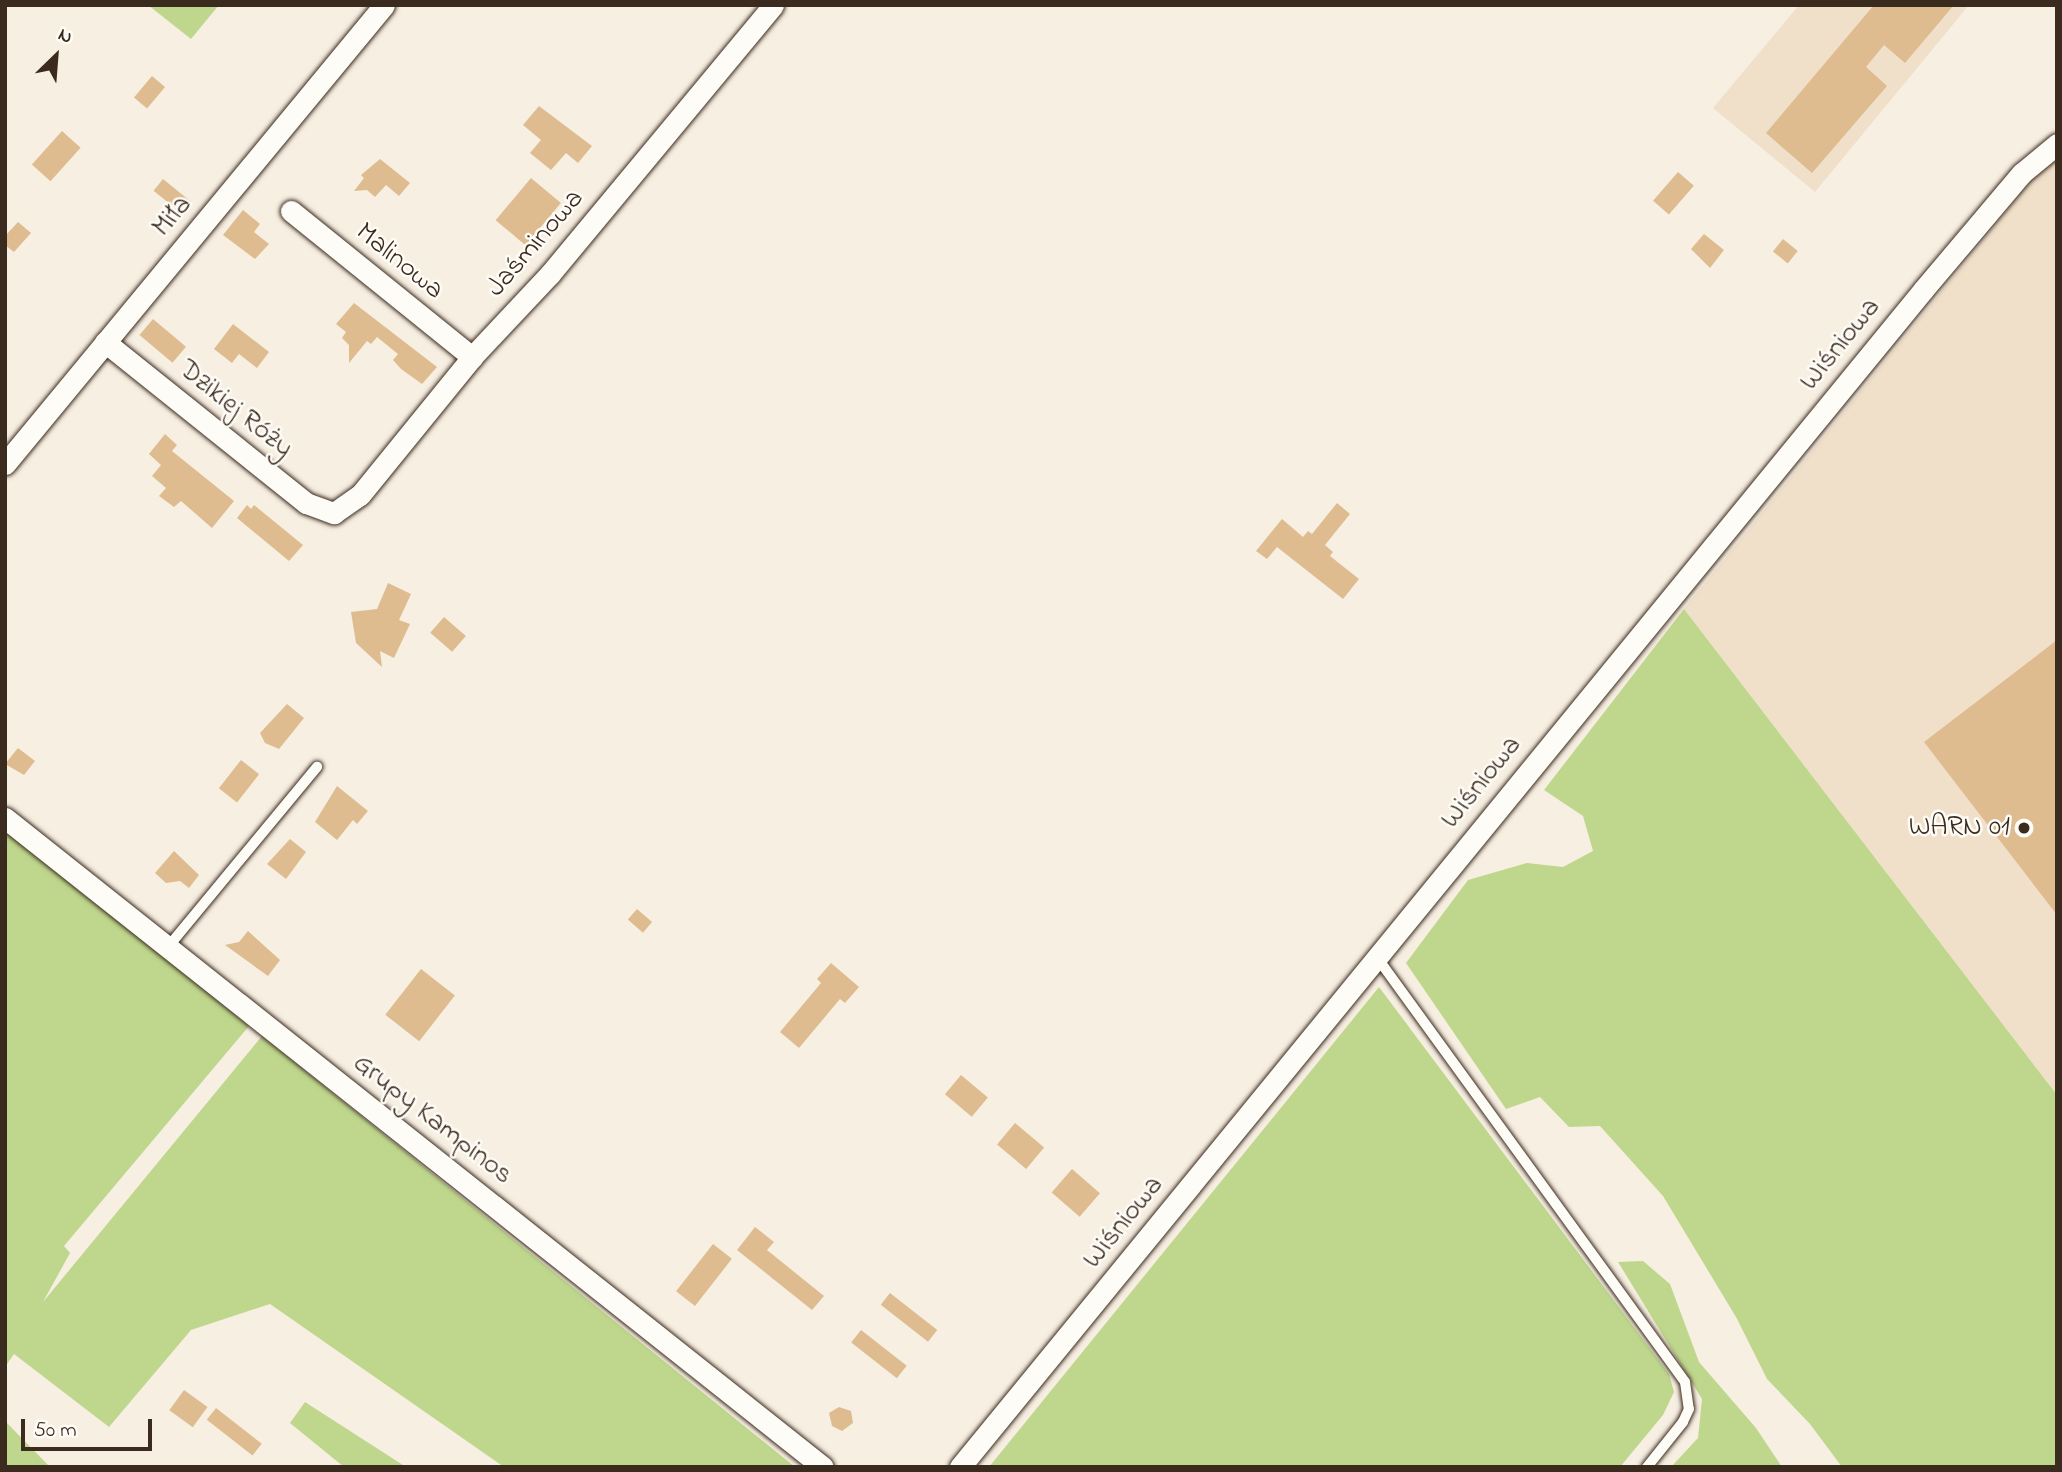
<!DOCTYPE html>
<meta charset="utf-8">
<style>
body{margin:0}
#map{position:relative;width:2062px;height:1472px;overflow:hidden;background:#f7efe2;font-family:"Indie Flower",sans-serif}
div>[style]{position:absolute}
.built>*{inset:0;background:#f0e0c9}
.green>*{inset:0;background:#bed78d}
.building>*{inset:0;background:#debc90;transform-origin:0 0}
.roads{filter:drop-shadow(0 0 2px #3b2a1e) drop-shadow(0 0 2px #3b2a1e)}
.lane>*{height:10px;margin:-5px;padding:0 5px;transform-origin:5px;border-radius:5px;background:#fdfcf7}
.street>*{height:21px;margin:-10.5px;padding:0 10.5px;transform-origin:10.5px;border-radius:10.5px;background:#fdfcf7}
.dots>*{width:19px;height:19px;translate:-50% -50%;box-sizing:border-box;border:4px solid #fdfcf7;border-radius:50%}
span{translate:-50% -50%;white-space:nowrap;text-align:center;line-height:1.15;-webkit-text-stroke:5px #fdfcf7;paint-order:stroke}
.street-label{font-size:28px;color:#3b2a1e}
.poi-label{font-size:28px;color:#3b2a1e}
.right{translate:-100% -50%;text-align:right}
.frame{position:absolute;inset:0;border:7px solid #3b2a1e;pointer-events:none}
.north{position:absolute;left:21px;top:21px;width:70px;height:70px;-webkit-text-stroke:5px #fdfcf7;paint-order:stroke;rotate:25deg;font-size:19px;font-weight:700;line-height:28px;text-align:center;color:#3b2a1e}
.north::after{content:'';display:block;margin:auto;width:24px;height:32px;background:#3b2a1e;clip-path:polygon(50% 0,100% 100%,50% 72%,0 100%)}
.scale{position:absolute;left:21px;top:1419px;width:131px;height:32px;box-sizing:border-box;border:4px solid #3b2a1e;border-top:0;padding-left:9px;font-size:21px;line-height:24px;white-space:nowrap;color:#3b2a1e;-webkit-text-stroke:5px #fdfcf7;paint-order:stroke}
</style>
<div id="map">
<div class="built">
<i style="clip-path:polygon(1799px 5px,1969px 5px,1815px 192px,1713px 108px)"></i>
<i style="clip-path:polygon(2057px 149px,2057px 1095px,1684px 609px)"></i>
</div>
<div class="green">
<i style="clip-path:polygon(148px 5px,219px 5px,191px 39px)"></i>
<i style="clip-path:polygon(1684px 609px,2057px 1095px,2057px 1467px,1842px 1467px,1810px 1424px,1767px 1379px,1736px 1317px,1663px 1196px,1600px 1126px,1569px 1127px,1540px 1097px,1506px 1109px,1406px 963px,1468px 880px,1527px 863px,1563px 867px,1593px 851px,1583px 816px,1544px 790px)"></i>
<i style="clip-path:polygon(5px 828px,249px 1026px,64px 1246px,70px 1253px,43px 1302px,262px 1036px,795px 1467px,504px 1467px,270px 1304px,191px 1330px,109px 1427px,14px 1354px,5px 1367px)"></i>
<i style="clip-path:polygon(1379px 987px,1669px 1374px,1674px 1392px,1663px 1415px,1620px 1467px,989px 1467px)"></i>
<i style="clip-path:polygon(1643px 1261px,1670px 1284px,1699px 1362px,1756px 1428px,1782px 1467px,1671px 1467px,1698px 1438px,1702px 1399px,1618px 1262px)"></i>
<i style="clip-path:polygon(305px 1402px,406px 1467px,344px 1467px,290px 1423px)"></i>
<i style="clip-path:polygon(5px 1421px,50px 1467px,5px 1467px)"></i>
</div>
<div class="building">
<i style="clip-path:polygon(1874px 5px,1954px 5px,1905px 63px,1884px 45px,1866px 67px,1887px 86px,1812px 173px,1766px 133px)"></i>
<i style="left:152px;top:76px;width:17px;height:28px;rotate:40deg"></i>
<i style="clip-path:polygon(539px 106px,592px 146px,578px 163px,566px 153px,551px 170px,530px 153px,541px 140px,523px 125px)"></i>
<i style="left:62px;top:131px;width:25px;height:45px;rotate:42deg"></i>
<i style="clip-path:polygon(380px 159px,410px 183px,399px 196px,386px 185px,375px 197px,367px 190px,354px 191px,364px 178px,361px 175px)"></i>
<i style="left:1678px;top:172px;width:21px;height:38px;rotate:41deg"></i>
<i style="left:531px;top:178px;width:39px;height:55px;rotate:40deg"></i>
<i style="left:163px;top:179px;width:36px;height:15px;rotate:39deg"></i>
<i style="clip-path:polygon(243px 210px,260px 224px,254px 232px,269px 244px,255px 259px,223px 235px)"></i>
<i style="clip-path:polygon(18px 222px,31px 233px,14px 252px,5px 245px,5px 236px)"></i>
<i style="clip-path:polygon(1704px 234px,1724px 250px,1710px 268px,1691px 249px)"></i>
<i style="left:1783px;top:239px;width:19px;height:16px;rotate:39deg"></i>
<i style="clip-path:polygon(354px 303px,437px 367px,422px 384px,401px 369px,393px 360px,398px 354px,377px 337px,371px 344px,367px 341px,349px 363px,349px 345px,342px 338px,346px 332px,336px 324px)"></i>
<i style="left:153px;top:319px;width:43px;height:21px;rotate:40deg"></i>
<i style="clip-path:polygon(233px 324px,269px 352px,257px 368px,239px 354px,232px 363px,214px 349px)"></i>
<i style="clip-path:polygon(165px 434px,177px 445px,172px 451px,234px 501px,212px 528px,181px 501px,174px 507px,159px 496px,166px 488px,152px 476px,161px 465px,149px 454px)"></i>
<i style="clip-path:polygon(1337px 503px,1350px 514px,1325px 545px,1333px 552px,1330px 556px,1359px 579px,1343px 599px,1277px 547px,1267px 559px,1256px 551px,1282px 519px,1303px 537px,1308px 531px,1312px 534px)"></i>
<i style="clip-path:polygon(247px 505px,251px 509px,254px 505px,303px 545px,289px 561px,237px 518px)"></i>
<i style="clip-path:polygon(388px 583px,411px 594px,399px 620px,410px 624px,394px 658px,380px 651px,382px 667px,356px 643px,351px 612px,377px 609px)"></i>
<i style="left:444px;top:617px;width:29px;height:21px;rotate:41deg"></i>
<i style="clip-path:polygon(2057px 640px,2057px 915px,1924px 742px)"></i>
<i style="clip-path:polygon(287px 704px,304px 718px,279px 749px,265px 743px,260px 733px)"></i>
<i style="clip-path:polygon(18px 748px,35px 761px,24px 775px,5px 764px)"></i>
<i style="left:241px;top:760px;width:23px;height:36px;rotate:38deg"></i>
<i style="clip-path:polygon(337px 786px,368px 811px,357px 824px,353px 820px,337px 840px,315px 822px)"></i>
<i style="clip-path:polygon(290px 839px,306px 852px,286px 879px,267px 864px)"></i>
<i style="clip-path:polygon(174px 851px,199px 875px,189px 888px,180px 881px,166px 883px,155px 873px)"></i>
<i style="left:637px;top:909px;width:20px;height:14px;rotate:41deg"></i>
<i style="clip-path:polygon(248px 931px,280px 960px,268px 976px,225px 945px,239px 942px)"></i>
<i style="clip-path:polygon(831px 963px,859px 987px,845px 1003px,840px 999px,799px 1048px,780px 1032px,821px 983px,817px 979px)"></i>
<i style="left:421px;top:969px;width:43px;height:58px;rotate:38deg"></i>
<i style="left:961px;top:1075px;width:35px;height:25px;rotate:40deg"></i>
<i style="left:1015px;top:1123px;width:38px;height:28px;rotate:40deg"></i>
<i style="left:1072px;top:1169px;width:37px;height:31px;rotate:41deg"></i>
<i style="clip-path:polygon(755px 1227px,774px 1242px,767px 1250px,824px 1296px,812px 1310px,737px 1250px)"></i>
<i style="left:713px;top:1244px;width:24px;height:60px;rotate:38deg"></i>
<i style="left:890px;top:1293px;width:60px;height:15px;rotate:38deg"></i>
<i style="left:861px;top:1330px;width:58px;height:16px;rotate:38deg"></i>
<i style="left:184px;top:1390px;width:29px;height:25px;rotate:36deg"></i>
<i style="clip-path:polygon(839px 1407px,851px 1411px,853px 1423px,842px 1431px,832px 1426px,829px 1413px)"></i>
<i style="left:216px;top:1408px;width:58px;height:15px;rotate:38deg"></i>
</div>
<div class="roads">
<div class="lane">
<i style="left:168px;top:947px;width:234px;rotate:-50.4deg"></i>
<i style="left:1376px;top:956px;width:526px;rotate:54.04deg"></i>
<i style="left:1685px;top:1382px;width:27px;rotate:82deg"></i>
<i style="left:1689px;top:1409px;width:14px;rotate:115deg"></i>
<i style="left:1683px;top:1422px;width:58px;rotate:128.7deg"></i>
</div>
<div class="street">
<i style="left:291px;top:211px;width:233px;rotate:38.9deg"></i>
<i style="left:105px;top:342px;width:258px;rotate:38.7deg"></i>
<i style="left:306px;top:503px;width:30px;rotate:20deg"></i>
<i style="left:334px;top:513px;width:32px;rotate:-35deg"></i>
<i style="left:360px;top:495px;width:178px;rotate:-50.9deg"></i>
<i style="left:472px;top:357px;width:114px;rotate:-46.8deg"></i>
<i style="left:550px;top:274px;width:349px;rotate:-50.3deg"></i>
<i style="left:5px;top:464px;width:595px;rotate:-50.45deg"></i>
<i style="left:5px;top:818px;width:1044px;rotate:38.43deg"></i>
<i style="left:960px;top:1467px;width:1521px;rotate:-50.71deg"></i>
<i style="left:1923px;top:290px;width:153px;rotate:-49.8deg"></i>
<i style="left:2022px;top:173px;width:45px;rotate:-39.6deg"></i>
</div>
</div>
<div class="dots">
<i style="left:2024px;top:828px;background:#3b2a1e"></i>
</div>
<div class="street-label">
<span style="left:173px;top:217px;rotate:-50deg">Miła</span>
<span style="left:536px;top:244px;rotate:-49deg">Jaśminowa</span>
<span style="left:399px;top:262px;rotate:39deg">Malinowa</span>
<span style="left:1841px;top:345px;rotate:-51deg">Wiśniowa</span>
<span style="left:235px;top:410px;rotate:39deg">Dzikiej Róży</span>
<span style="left:1482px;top:783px;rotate:-51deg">Wiśniowa</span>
<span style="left:432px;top:1120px;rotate:38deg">Grupy Kampinos</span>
<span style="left:1124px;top:1223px;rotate:-51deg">Wiśniowa</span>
</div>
<div class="poi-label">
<span class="right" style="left:2010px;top:828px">WARN 01</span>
</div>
<div class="frame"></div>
<div class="north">N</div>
<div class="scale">50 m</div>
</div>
